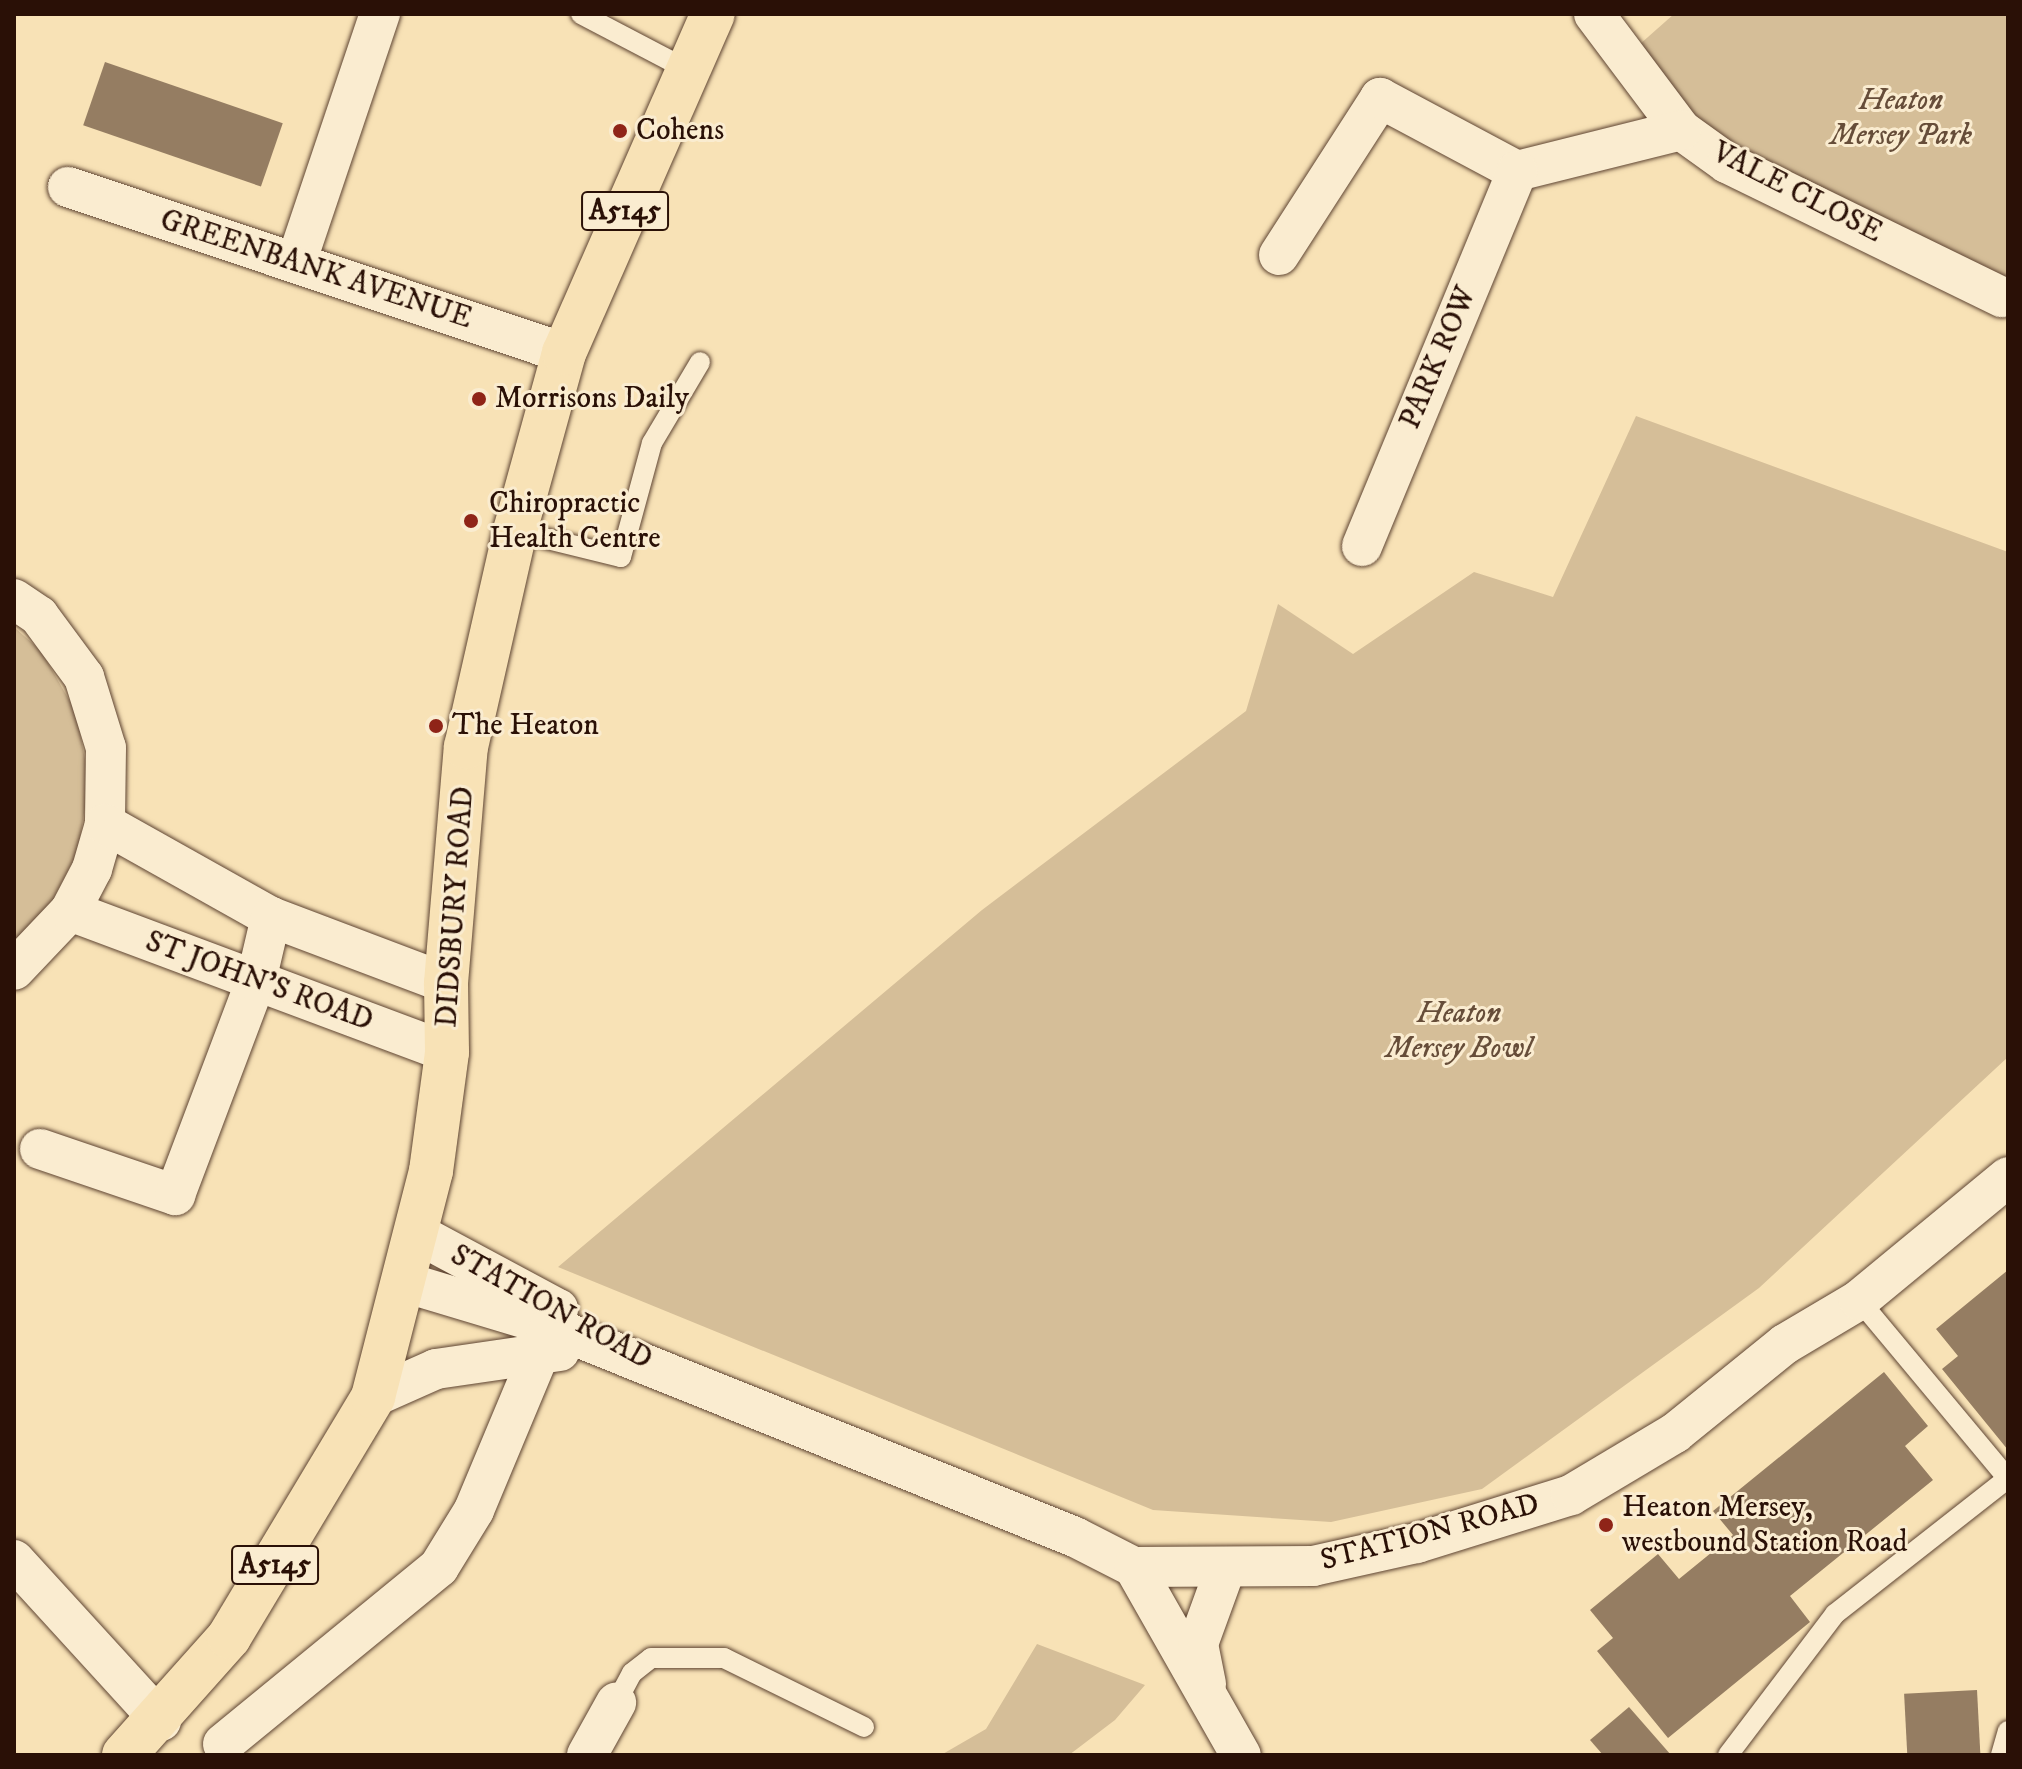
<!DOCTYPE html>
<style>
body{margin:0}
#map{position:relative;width:2022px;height:1769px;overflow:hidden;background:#f8e2b6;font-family:"IM FELL DW Pica",serif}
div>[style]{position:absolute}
.green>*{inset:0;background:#d5be98}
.building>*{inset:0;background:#957d62;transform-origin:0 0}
.roads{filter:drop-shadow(0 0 2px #5e4432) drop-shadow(0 0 2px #5e4432)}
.service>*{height:20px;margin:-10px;padding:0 10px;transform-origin:10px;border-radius:10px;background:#faecd0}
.minor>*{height:40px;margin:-20px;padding:0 20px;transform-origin:20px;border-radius:20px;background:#faecd0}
.primary>*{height:44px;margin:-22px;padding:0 22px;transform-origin:22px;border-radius:22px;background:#f8e2b6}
.dots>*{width:22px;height:22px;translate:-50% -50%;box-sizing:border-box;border:4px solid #faecd0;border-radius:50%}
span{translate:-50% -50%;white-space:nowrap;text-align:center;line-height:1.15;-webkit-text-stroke:6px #faecd0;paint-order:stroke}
.shield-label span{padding:2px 6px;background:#faecd0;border:2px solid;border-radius:6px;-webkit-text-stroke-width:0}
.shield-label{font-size:28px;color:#2a1006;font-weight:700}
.park-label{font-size:30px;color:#664d39;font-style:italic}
.poi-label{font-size:30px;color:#2a1006}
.left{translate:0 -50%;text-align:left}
.street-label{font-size:30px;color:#2a1006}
.frame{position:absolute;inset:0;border:16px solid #2a1006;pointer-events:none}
</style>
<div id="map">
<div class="green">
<i style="clip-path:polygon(1674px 14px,2008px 14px,2008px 283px,1730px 152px,1631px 52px)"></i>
<i style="clip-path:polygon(1636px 416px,2008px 552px,2008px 1057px,1759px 1288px,1482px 1489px,1331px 1522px,1153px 1510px,558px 1267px,982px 910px,1246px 711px,1278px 604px,1353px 654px,1474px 572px,1553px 597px)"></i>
<i style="clip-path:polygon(14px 627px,41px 651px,76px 712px,89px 781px,78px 851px,47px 911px,14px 942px)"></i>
<i style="clip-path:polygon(1037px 1644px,1145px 1685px,1115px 1720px,1069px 1755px,941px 1755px,986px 1729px)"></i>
</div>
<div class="building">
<i style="left:105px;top:62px;width:188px;height:67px;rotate:19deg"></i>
<i style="clip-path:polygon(2008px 1270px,2008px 1450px,1942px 1369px,1958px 1356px,1936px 1329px)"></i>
<i style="clip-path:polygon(1884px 1372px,1928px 1426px,1905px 1446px,1933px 1480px,1790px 1596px,1810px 1622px,1668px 1738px,1597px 1651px,1613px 1638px,1590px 1610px,1658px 1554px,1679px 1579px,1733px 1535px,1713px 1511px)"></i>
<i style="left:1977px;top:1690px;width:65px;height:73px;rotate:87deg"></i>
<i style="clip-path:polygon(1629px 1707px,1671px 1755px,1603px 1755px,1590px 1740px)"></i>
</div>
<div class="roads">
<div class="service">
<i style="left:581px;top:14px;width:119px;rotate:27.6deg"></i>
<i style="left:515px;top:531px;width:109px;rotate:13.8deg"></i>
<i style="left:621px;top:557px;width:118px;rotate:-74.8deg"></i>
<i style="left:652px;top:443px;width:94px;rotate:-59.3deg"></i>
<i style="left:1859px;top:1300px;width:233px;rotate:50.2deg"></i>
<i style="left:616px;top:1703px;width:34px;rotate:-62deg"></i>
<i style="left:632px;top:1673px;width:24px;rotate:-38deg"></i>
<i style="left:651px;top:1658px;width:73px"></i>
<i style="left:724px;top:1658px;width:156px;rotate:26.2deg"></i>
<i style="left:1728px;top:1755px;width:177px;rotate:-52.8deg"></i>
<i style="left:1835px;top:1614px;width:219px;rotate:-38.1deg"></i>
<i style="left:2001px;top:1755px;width:25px;rotate:-74deg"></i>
</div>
<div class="minor">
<i style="left:1594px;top:14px;width:145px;rotate:53.1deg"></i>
<i style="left:1681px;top:130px;width:57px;rotate:35.7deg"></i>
<i style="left:1727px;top:163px;width:306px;rotate:26deg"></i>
<i style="left:68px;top:187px;width:523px;rotate:18.5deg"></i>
<i style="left:1279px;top:255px;width:187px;rotate:-57.2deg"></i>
<i style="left:1380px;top:98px;width:155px;rotate:28.1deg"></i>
<i style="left:1517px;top:171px;width:169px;rotate:-14deg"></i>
<i style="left:296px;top:263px;width:263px;rotate:-71.4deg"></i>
<i style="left:1362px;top:546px;width:406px;rotate:-67.5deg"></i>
<i style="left:14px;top:599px;width:30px;rotate:34deg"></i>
<i style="left:39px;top:616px;width:76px;rotate:53.6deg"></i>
<i style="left:84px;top:677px;width:74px;rotate:72.8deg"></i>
<i style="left:106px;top:748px;width:76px;rotate:90.8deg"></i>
<i style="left:105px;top:824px;width:47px;rotate:106.1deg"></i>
<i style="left:92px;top:869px;width:47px;rotate:117.6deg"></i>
<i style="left:70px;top:911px;width:81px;rotate:133.5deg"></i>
<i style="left:105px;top:824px;width:190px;rotate:29.3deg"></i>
<i style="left:271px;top:917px;width:187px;rotate:20.7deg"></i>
<i style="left:70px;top:911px;width:403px;rotate:20.5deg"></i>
<i style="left:40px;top:1149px;width:143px;rotate:18.8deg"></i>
<i style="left:175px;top:1195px;width:229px;rotate:-69.3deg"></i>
<i style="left:256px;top:981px;width:66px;rotate:-76.8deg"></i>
<i style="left:416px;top:1233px;width:157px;rotate:28.2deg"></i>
<i style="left:404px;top:1282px;width:152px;rotate:16.8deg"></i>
<i style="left:550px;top:1326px;width:566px;rotate:21.9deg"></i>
<i style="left:1075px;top:1537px;width:66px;rotate:27deg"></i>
<i style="left:1134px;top:1567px;width:179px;rotate:-0.3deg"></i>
<i style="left:1313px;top:1566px;width:107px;rotate:-12.5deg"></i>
<i style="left:1417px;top:1543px;width:161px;rotate:-17.3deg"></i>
<i style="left:1571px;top:1495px;width:121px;rotate:-30.8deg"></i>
<i style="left:1675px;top:1433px;width:141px;rotate:-39deg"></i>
<i style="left:1785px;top:1344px;width:86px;rotate:-30.7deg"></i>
<i style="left:1859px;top:1300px;width:193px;rotate:-39.5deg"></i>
<i style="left:373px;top:1397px;width:69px;rotate:-24deg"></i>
<i style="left:436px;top:1369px;width:125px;rotate:-8.3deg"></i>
<i style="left:14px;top:1560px;width:218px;rotate:47.6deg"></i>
<i style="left:1134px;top:1567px;width:216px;rotate:60.4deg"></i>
<i style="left:1206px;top:1684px;width:41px;rotate:-101.3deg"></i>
<i style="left:1198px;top:1644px;width:82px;rotate:-70deg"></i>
<i style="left:223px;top:1744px;width:279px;rotate:-39.3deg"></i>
<i style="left:439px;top:1567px;width:67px;rotate:-58.4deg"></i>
<i style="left:474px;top:1510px;width:218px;rotate:-67.3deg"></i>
<i style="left:587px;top:1755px;width:60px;rotate:-60.9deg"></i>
</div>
<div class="primary">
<i style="left:124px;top:1755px;width:158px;rotate:-48.3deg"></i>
<i style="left:229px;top:1637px;width:280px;rotate:-59deg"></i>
<i style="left:373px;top:1397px;width:233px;rotate:-75.6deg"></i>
<i style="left:431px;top:1171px;width:120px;rotate:-82.3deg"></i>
<i style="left:447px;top:1052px;width:69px;rotate:-90.8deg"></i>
<i style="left:446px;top:983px;width:237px;rotate:-85.2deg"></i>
<i style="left:466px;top:747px;width:221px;rotate:-77.2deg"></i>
<i style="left:515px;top:531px;width:185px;rotate:-74.6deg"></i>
<i style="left:564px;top:353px;width:370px;rotate:-66.3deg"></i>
</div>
</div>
<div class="dots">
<i style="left:620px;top:131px;background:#8f2418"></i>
<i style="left:479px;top:399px;background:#8f2418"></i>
<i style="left:471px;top:521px;background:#8f2418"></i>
<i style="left:436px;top:726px;background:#8f2418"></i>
<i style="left:1606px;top:1525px;background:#8f2418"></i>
</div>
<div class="shield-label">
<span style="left:625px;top:211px">A5145</span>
<span style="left:275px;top:1565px">A5145</span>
</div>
<div class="park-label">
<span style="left:1901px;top:118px">Heaton<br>Mersey Park</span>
<span style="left:1459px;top:1031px">Heaton<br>Mersey Bowl</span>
</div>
<div class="poi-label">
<span class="left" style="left:636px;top:131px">Cohens</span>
<span class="left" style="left:495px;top:399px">Morrisons Daily</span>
<span class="left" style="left:489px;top:521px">Chiropractic<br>Health Centre</span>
<span class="left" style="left:452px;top:726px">The Heaton</span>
<span class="left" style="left:1622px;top:1525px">Heaton Mersey,<br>westbound Station Road</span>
</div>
<div class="street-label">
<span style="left:1797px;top:193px;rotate:27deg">VALE CLOSE</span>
<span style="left:316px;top:270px;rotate:18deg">GREENBANK AVENUE</span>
<span style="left:1439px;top:358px;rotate:-67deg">PARK ROW</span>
<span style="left:456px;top:907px;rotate:-86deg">DIDSBURY ROAD</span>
<span style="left:259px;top:982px;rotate:20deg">ST JOHN'S ROAD</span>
<span style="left:551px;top:1308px;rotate:29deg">STATION ROAD</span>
<span style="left:1430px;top:1533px;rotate:-15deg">STATION ROAD</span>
</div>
<div class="frame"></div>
</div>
